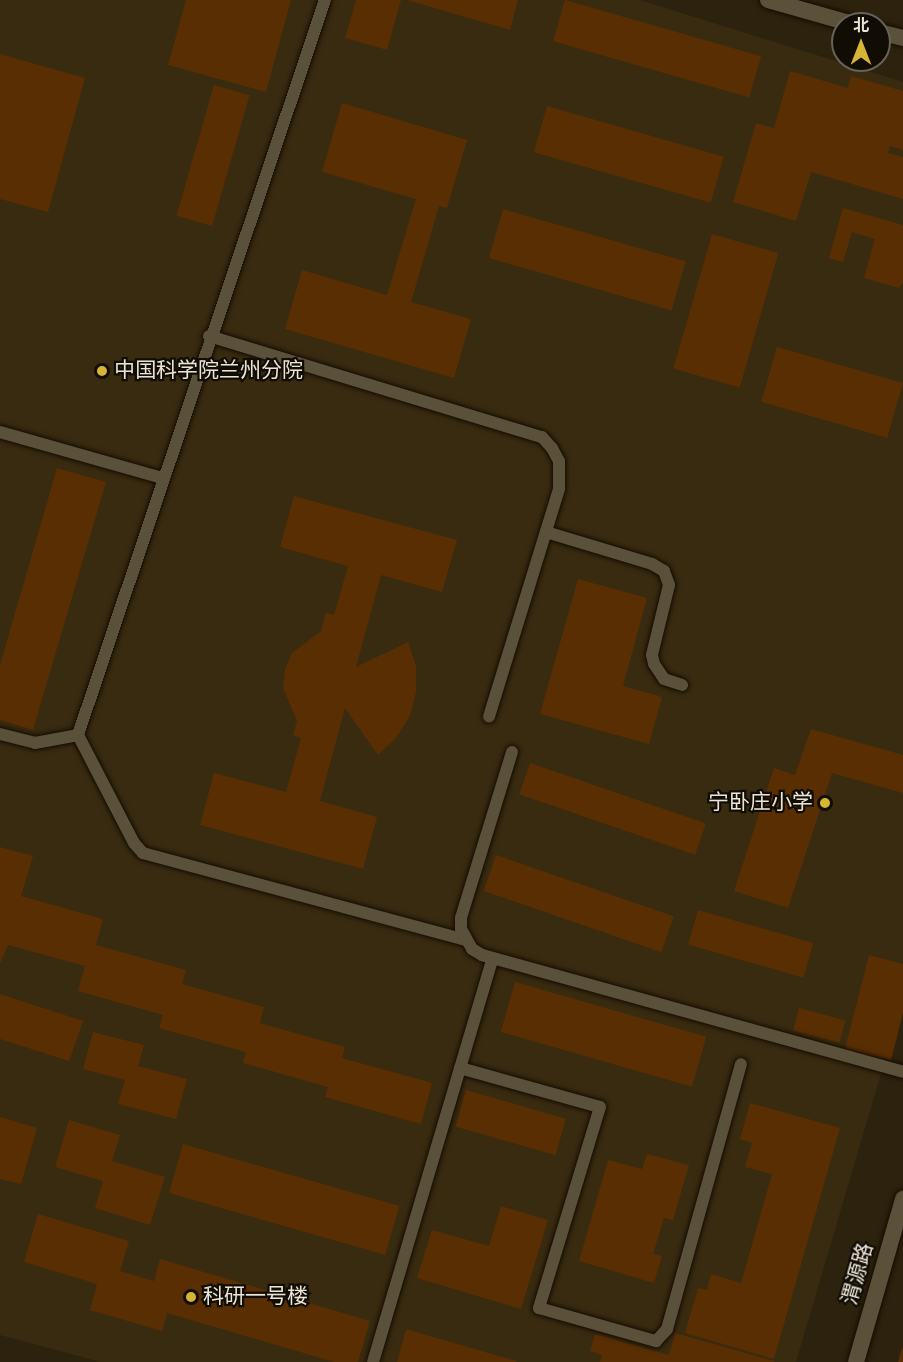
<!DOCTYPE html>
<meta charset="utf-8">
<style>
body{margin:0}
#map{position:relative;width:903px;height:1362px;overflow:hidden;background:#2d220e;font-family:Spectral,"Noto Sans SC",serif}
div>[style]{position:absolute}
.built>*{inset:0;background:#392b10}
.building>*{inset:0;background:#592e03;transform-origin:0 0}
.roads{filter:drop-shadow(0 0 2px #150c00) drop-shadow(0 0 2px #150c00)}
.service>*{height:12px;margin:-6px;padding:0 6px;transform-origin:6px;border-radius:6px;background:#5b503a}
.tertiary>*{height:16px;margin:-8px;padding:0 8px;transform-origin:8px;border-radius:8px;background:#5b503a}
.secondary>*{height:16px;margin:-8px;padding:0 8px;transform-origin:8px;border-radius:8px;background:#5b503a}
.dots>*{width:16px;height:16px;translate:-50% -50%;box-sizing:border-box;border:3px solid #110d05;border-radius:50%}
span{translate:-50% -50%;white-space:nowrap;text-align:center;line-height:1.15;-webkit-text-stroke:4.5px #110d05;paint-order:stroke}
.poi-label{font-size:21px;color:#eae4d7}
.left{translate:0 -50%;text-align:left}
.right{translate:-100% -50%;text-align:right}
.street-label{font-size:21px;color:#eae4d7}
.north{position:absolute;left:831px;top:12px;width:60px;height:60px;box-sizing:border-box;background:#110d05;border:2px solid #686359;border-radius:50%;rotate:0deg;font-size:16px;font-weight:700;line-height:24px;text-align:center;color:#eae4d7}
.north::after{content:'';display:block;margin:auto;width:21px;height:27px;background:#d6b534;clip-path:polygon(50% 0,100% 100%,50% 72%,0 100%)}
</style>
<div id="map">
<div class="built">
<i style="clip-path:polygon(0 0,640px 0,903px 82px,903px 999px,796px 1362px,101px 1362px,0 1335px)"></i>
</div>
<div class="building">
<i style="clip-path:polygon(186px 0,291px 0,266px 92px,168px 65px)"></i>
<i style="clip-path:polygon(356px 0,401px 0,387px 50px,345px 38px)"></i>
<i style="clip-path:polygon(407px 0,518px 0,510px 30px)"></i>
<i style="left:565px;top:0;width:204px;height:43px;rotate:16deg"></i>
<i style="clip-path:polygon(0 54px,85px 78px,48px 212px,0 199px)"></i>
<i style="clip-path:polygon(790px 71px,848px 88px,851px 76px,903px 91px,903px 150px,890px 146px,888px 153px,903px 157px,903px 199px,811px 172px,796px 221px,733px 202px,756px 123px,774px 128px)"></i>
<i style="left:214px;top:85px;width:37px;height:136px;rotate:16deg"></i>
<i style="clip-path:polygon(342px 103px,467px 140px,447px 208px,439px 206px,411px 302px,471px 319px,454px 378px,285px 329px,302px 270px,387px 295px,416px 199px,322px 172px)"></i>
<i style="left:547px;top:106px;width:184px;height:48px;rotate:16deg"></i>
<i style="clip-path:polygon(843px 208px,903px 225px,903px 283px,899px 288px,864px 278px,875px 239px,852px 232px,843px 262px,829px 258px)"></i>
<i style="left:503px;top:209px;width:190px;height:51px;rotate:16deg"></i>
<i style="left:712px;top:234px;width:69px;height:140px;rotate:16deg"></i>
<i style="left:777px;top:347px;width:131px;height:57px;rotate:16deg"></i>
<i style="clip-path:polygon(57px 468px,106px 482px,33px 730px,0 720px,0 665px)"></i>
<i style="clip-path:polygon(294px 496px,457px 540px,442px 592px,381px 575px,356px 667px,408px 642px,416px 666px,416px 692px,410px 716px,396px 738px,378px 755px,345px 708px,320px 801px,377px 817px,363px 869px,200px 825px,214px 773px,286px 792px,301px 738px,293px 735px,297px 721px,283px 688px,285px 670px,292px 653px,321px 631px,326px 613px,334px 615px,348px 566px,280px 547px)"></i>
<i style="clip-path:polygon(578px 579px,647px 598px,623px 686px,662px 697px,649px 744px,540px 714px)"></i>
<i style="clip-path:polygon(811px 729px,903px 755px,903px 793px,832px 773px,788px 908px,734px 891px,774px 768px,795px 775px)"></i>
<i style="left:530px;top:763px;width:186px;height:33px;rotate:19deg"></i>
<i style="clip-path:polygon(0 847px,33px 856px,21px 896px,103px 919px,96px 945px,186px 970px,182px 984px,264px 1007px,260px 1023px,345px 1047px,342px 1058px,432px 1083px,421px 1124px,325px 1097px,328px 1087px,243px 1063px,246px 1052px,159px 1028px,163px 1015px,78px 991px,85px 966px,8px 945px,0 964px)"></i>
<i style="left:496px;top:855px;width:188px;height:38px;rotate:19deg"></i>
<i style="left:698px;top:910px;width:120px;height:36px;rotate:16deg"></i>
<i style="clip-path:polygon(869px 955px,903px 964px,903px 1013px,891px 1060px,845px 1049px)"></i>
<i style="left:515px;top:982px;width:199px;height:52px;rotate:16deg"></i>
<i style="clip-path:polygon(0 994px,83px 1021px,69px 1061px,0 1039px)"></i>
<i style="left:799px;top:1008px;width:48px;height:23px;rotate:15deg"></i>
<i style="clip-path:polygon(93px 1032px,144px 1045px,138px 1066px,187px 1079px,176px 1119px,118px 1104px,125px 1080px,83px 1069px)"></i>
<i style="left:466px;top:1090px;width:104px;height:38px;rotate:16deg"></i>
<i style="clip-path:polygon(750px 1103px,840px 1128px,774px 1359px,685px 1333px,698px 1288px,707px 1290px,711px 1274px,741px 1283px,772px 1174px,745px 1167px,752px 1143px,740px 1139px)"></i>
<i style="clip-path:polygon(0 1117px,37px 1128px,21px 1184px,0 1179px)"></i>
<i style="clip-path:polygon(69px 1120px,120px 1135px,112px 1161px,165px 1177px,150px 1225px,95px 1208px,103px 1181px,55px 1167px)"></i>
<i style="left:183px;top:1144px;width:225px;height:51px;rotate:16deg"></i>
<i style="clip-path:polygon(647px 1154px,689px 1165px,673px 1220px,664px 1218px,653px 1254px,662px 1256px,654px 1283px,579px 1261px,608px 1160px,642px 1169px)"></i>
<i style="clip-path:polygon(501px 1206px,548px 1220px,521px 1309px,417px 1278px,432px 1230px,489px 1246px)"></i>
<i style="clip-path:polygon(38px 1214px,129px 1241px,120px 1271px,154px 1281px,160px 1259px,370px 1321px,358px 1362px,334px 1362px,167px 1313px,162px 1331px,90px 1310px,97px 1284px,24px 1262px)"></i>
<i style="clip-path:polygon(406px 1329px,516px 1361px,516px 1362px,397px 1362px)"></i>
<i style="clip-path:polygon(675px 1333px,774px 1361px,774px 1362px,600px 1362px,602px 1355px,590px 1351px,595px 1334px,669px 1355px)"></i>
<i style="clip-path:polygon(902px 1347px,903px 1362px,898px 1362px)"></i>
</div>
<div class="roads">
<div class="service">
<i style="left:325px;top:0;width:775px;rotate:108.58deg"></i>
<i style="left:78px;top:735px;width:122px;rotate:62.6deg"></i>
<i style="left:134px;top:843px;width:13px;rotate:48deg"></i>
<i style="left:143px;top:853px;width:334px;rotate:15.1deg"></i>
<i style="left:209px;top:336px;width:348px;rotate:16.9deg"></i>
<i style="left:542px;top:437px;width:15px;rotate:48deg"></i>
<i style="left:552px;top:448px;width:15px;rotate:62deg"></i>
<i style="left:559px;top:461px;width:28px;rotate:90deg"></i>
<i style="left:559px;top:489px;width:238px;rotate:107.1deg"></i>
<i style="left:0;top:432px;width:169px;rotate:15.8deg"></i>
<i style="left:546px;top:532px;width:111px;rotate:16.8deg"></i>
<i style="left:652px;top:564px;width:14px;rotate:30deg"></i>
<i style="left:664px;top:571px;width:15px;rotate:70deg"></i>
<i style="left:669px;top:585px;width:72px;rotate:103.7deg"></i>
<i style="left:652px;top:655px;width:9px;rotate:77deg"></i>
<i style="left:654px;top:664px;width:18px;rotate:56deg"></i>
<i style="left:664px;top:679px;width:19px;rotate:18deg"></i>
<i style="left:0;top:734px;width:36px;rotate:14deg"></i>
<i style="left:35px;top:743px;width:44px;rotate:-10.5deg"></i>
<i style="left:512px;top:752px;width:174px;rotate:107.1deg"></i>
<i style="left:461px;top:918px;width:11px;rotate:90deg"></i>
<i style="left:461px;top:929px;width:23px;rotate:61deg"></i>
<i style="left:472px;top:949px;width:12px;rotate:31deg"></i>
<i style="left:482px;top:955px;width:437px;rotate:15.5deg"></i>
<i style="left:460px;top:1068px;width:145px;rotate:15.6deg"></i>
<i style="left:600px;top:1107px;width:210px;rotate:106.9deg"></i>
<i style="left:539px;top:1308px;width:122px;rotate:15.8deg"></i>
<i style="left:656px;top:1341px;width:16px;rotate:-47deg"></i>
<i style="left:667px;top:1329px;width:275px;rotate:-74.4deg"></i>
<i style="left:373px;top:1362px;width:421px;rotate:-73.5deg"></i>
</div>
<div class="tertiary">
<i style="left:856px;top:1362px;width:170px;rotate:-73.9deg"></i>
</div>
<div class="secondary">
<i style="left:768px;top:0;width:88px;rotate:15.8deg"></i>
<i style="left:879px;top:32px;width:25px;rotate:14deg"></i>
</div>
</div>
<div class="dots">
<i style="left:102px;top:371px;background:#d6b534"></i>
<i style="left:825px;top:803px;background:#d6b534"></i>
<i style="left:191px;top:1297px;background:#d6b534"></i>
</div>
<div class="poi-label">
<span class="left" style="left:114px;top:371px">中国科学院兰州分院</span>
<span class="right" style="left:813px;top:803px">宁卧庄小学</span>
<span class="left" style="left:203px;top:1297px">科研一号楼</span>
</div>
<div class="street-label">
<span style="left:858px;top:1274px;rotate:-74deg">渭源路</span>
</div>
<div class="north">北</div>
</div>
